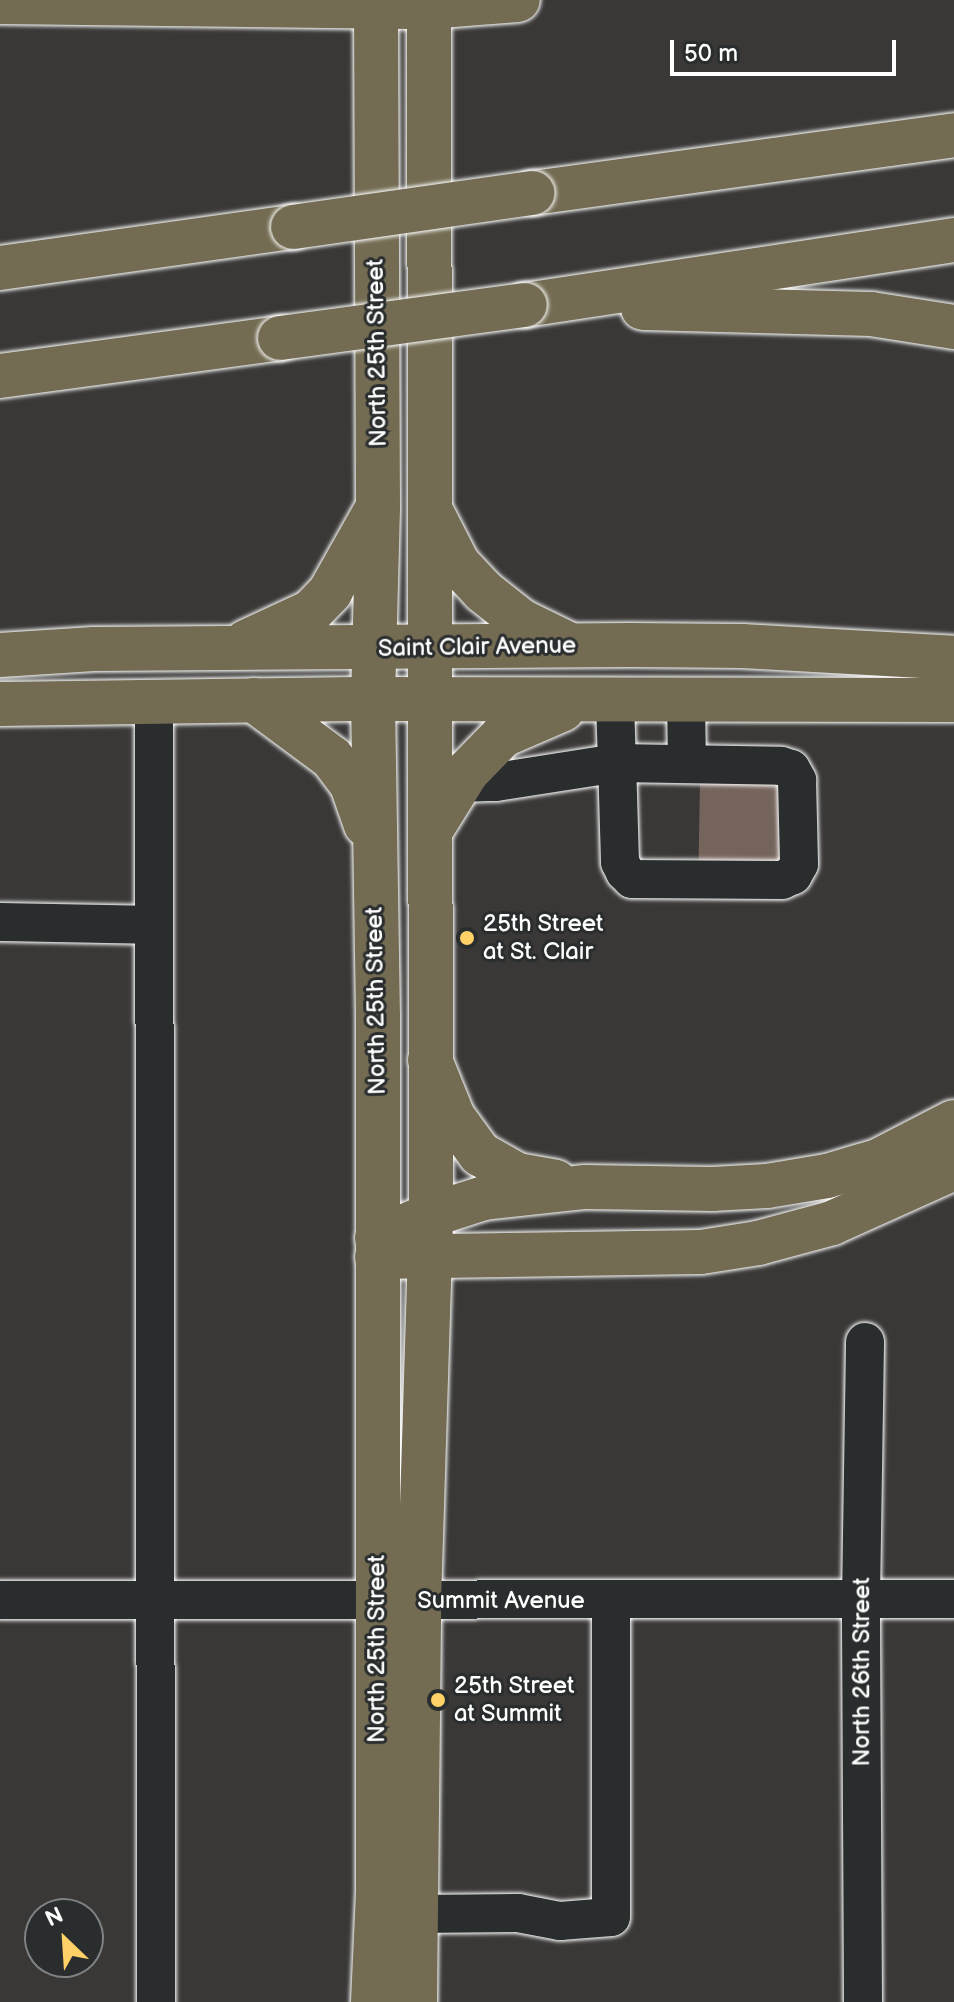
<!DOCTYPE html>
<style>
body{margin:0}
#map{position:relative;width:954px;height:2002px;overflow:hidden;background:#393837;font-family:"Balsamiq Sans",sans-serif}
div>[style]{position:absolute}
.building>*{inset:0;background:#75645c;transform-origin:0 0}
.roads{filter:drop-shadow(0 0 2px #fff) drop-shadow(0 0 2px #fff)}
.minor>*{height:38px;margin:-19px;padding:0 19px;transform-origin:19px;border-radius:19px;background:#2a2d2e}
.major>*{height:44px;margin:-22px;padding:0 22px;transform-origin:22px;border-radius:22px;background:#736b52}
.highway>*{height:44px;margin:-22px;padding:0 22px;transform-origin:22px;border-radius:22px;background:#736b52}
.bridges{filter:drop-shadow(0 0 2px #fff) drop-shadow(0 0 2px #fff)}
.highway-bridge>*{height:44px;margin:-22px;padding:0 22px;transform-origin:22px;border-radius:22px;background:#736b52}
.dots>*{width:22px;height:22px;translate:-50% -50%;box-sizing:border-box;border:4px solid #2a2d2e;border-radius:50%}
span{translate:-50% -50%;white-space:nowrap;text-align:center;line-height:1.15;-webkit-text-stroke:6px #2a2d2e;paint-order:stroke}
.street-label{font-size:24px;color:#fff}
.poi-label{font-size:24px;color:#fff}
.left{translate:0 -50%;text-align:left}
.north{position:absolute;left:24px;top:1898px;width:80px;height:80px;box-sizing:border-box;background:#2a2d2e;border:2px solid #7f8182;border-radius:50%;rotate:335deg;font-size:22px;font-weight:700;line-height:32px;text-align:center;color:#fff}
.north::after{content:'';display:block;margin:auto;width:28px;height:36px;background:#ffd166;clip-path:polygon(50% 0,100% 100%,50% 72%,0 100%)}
.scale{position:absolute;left:670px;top:40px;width:226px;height:36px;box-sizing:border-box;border:4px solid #fff;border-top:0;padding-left:10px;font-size:24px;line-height:28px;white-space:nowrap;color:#fff;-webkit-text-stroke:6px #2a2d2e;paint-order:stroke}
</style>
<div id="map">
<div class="building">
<i style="left:700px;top:781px;width:82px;height:84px;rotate:1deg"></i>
</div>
<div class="roads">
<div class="minor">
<i style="left:154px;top:701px;width:1301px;rotate:89.91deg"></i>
<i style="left:686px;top:701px;width:63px;rotate:89.1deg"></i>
<i style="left:460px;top:783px;width:36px;rotate:-2deg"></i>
<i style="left:496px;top:782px;width:122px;rotate:-8.9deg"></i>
<i style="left:617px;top:763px;width:164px;rotate:1deg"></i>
<i style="left:781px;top:766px;width:10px;rotate:17deg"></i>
<i style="left:791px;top:769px;width:13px;rotate:61deg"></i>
<i style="left:797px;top:780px;width:84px;rotate:88.6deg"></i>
<i style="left:799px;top:864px;width:13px;rotate:119deg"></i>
<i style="left:793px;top:875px;width:12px;rotate:156deg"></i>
<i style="left:782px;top:880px;width:150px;rotate:-179.6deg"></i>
<i style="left:632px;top:879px;width:10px;rotate:-135deg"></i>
<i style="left:625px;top:872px;width:11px;rotate:-117deg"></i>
<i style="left:620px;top:862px;width:99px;rotate:-91.7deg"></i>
<i style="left:617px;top:763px;width:61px;rotate:-91.9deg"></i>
<i style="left:0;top:922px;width:154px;rotate:1.1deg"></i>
<i style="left:0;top:1600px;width:954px;rotate:-0.06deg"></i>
<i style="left:417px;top:1914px;width:101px;rotate:-0.6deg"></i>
<i style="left:518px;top:1913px;width:43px;rotate:10.8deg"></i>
<i style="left:560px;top:1921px;width:51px;rotate:-4.5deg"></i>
<i style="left:611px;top:1917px;width:317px;rotate:-90deg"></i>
<i style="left:863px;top:2002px;width:403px;rotate:-90.3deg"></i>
<i style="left:861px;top:1599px;width:257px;rotate:-89.1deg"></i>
</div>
<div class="major">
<i style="left:433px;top:515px;width:55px;rotate:63deg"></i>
<i style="left:458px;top:564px;width:37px;rotate:47deg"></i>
<i style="left:483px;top:591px;width:48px;rotate:38.3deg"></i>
<i style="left:521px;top:621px;width:50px;rotate:26.1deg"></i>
<i style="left:246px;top:642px;width:72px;rotate:-24.8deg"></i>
<i style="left:311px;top:612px;width:28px;rotate:-46deg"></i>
<i style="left:330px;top:592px;width:92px;rotate:-60.6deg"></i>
<i style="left:0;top:655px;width:94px;rotate:-3.7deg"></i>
<i style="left:94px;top:649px;width:537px;rotate:-0.43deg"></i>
<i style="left:631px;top:645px;width:111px;rotate:0.5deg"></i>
<i style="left:742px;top:646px;width:212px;rotate:3.2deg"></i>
<i style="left:254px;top:700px;width:97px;rotate:36.6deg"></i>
<i style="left:332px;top:758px;width:34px;rotate:53deg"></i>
<i style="left:352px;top:785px;width:42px;rotate:70.7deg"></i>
<i style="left:0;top:704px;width:373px;rotate:-0.8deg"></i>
<i style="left:373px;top:699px;width:581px;rotate:0.1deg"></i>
<i style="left:431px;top:830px;width:68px;rotate:-58.2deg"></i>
<i style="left:467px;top:772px;width:52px;rotate:-45.8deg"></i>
<i style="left:503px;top:735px;width:65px;rotate:-23.4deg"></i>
<i style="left:373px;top:2002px;width:109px;rotate:-87.4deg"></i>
<i style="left:378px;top:1893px;width:876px;rotate:-90deg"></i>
<i style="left:378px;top:1017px;width:318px;rotate:-90.9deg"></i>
<i style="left:373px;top:699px;width:192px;rotate:-88.5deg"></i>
<i style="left:378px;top:507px;width:507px;rotate:-90.23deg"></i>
<i style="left:415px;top:2002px;width:401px;rotate:-89.4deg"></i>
<i style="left:419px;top:1601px;width:386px;rotate:-88.2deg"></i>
<i style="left:431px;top:1215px;width:1215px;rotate:-90.09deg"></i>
</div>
<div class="highway">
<i style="left:0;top:2px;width:429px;rotate:0.7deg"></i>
<i style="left:429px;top:7px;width:89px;rotate:-4.5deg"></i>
<i style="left:533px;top:193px;width:425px;rotate:-7.8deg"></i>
<i style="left:0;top:268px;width:296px;rotate:-8deg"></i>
<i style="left:525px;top:305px;width:434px;rotate:-8.6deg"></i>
<i style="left:643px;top:308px;width:228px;rotate:1.5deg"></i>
<i style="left:871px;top:314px;width:84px;rotate:8.9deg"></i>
<i style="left:0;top:376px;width:283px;rotate:-7.7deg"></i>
<i style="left:430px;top:1060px;width:61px;rotate:68deg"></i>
<i style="left:453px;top:1117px;width:46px;rotate:53.9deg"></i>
<i style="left:480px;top:1154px;width:43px;rotate:29.6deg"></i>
<i style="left:517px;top:1175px;width:39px;rotate:10deg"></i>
<i style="left:377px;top:1238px;width:59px;rotate:-23.1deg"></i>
<i style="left:431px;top:1215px;width:56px;rotate:-17.8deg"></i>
<i style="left:484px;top:1198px;width:102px;rotate:-6.2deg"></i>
<i style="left:585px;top:1187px;width:127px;rotate:0.9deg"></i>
<i style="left:712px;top:1189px;width:55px;rotate:-3.1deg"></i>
<i style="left:767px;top:1186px;width:61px;rotate:-9.5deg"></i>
<i style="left:827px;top:1176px;width:53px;rotate:-16.4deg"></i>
<i style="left:878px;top:1161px;width:85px;rotate:-27.2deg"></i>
<i style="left:377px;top:1257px;width:324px;rotate:-0.9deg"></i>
<i style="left:701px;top:1252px;width:58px;rotate:-9deg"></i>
<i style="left:758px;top:1243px;width:77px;rotate:-15.1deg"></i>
<i style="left:832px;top:1223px;width:134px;rotate:-24.3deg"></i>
</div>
</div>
<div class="bridges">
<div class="highway-bridge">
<i style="left:293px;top:227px;width:242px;rotate:-8.1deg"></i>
<i style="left:280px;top:338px;width:247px;rotate:-7.7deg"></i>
</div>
</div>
<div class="dots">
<i style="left:467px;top:938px;background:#ffd166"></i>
<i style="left:438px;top:1700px;background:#ffd166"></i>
</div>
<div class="street-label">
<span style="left:377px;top:353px;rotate:-91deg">North 25th Street</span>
<span style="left:477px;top:647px;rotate:-1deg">Saint Clair Avenue</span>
<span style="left:376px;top:1001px;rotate:-91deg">North 25th Street</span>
<span style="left:501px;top:1601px">Summit Avenue</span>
<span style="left:377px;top:1649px;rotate:-90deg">North 25th Street</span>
<span style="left:862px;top:1672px;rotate:-90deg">North 26th Street</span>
</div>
<div class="poi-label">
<span class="left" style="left:483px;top:938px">25th Street<br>at St. Clair</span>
<span class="left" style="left:454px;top:1700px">25th Street<br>at Summit</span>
</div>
<div class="north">N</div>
<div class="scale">50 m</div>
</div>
